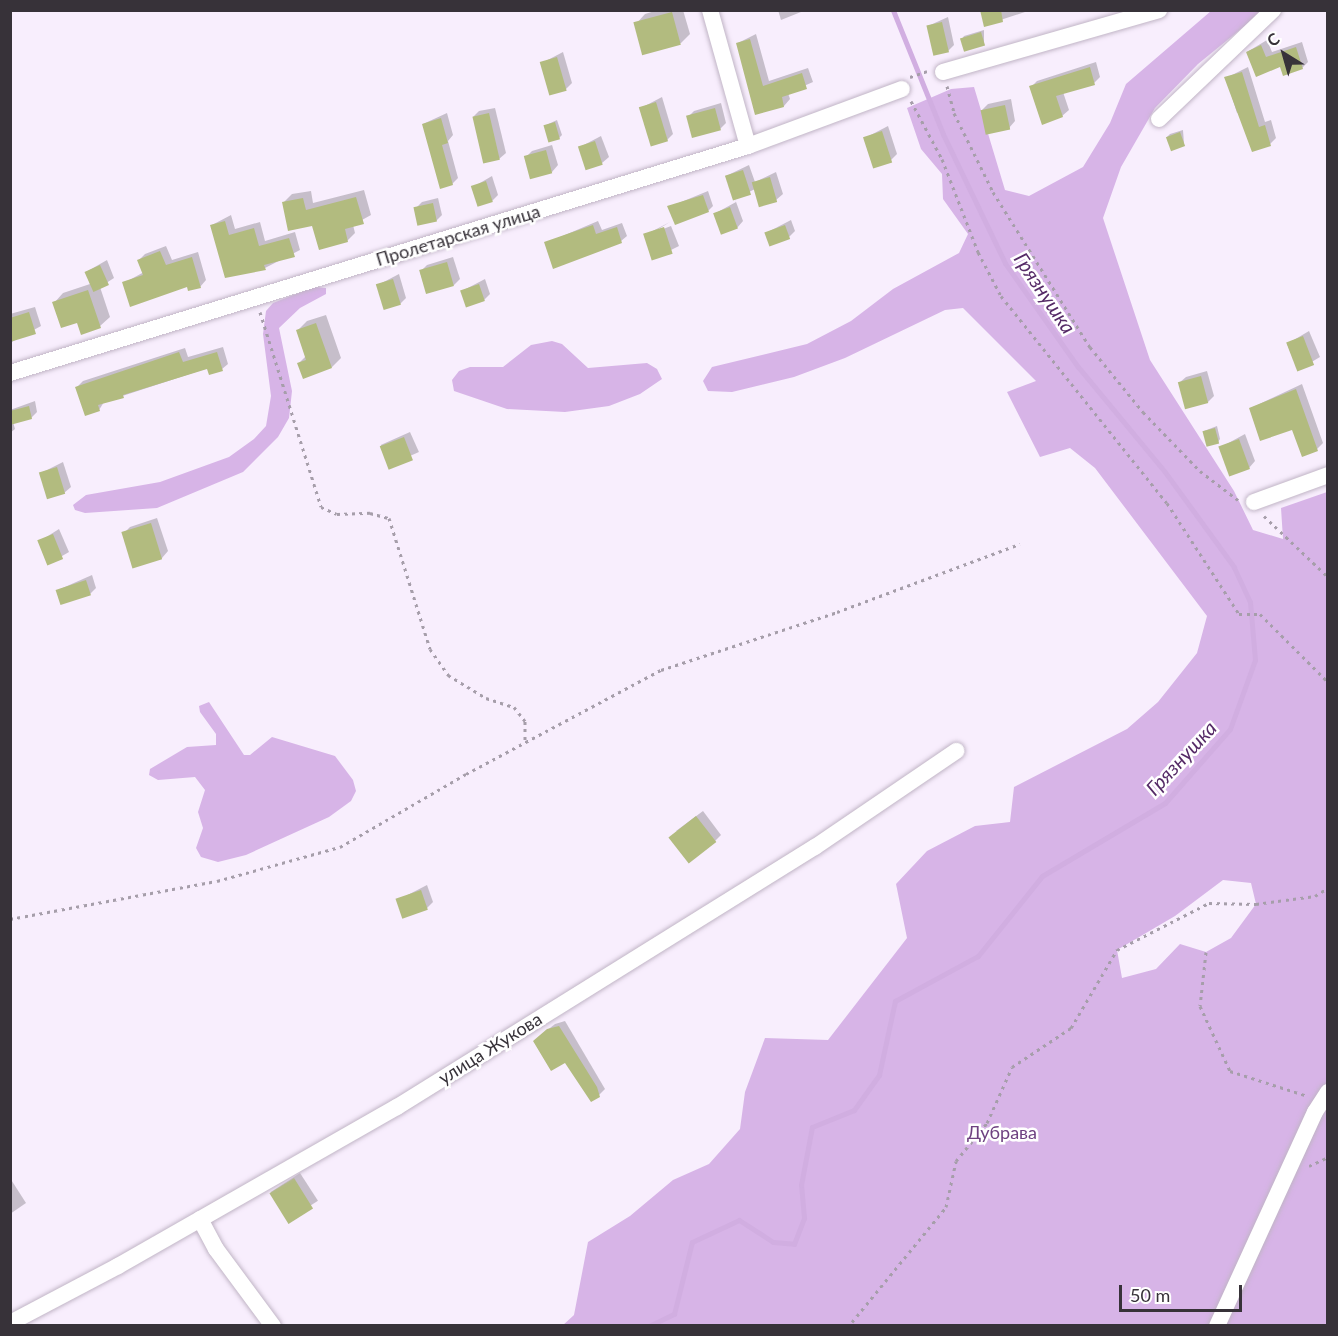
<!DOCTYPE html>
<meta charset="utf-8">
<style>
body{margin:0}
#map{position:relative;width:1338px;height:1336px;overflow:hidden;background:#f8eefd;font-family:Lato,sans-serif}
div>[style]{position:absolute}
.forest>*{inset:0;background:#d7b4e7}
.shadow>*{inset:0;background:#0003;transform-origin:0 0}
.stream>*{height:5px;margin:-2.5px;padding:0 2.5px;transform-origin:2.5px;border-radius:2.5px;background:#d1aee1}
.building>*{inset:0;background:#b2bb7f;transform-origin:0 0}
.path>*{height:3px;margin-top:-1.5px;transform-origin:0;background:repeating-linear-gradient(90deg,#a69eaa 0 3px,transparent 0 7.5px)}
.roads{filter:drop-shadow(0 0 2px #c1b5c6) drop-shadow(0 0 2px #c1b5c6)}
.minor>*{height:16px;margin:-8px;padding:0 8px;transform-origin:8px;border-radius:8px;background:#fff}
span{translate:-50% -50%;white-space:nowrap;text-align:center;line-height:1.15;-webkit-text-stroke:5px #fff;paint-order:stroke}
.street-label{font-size:18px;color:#373239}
.park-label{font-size:18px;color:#6e4181}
.water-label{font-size:20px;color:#552a67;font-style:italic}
.frame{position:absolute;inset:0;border:12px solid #373239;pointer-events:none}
.north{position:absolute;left:1254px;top:24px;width:60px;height:60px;-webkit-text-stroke:4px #fff;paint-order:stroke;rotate:323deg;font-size:16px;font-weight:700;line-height:24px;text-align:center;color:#373239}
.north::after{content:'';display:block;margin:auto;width:21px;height:27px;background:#373239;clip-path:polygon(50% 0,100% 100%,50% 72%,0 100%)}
.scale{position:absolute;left:1119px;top:1285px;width:123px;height:27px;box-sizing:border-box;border:3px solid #373239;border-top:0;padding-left:8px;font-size:18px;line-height:21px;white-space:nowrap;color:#373239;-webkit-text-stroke:4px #fff;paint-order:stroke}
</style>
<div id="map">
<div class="forest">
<i style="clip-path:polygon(evenodd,1211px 11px,1263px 11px,1198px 64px,1155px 108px,1121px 167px,1103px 218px,1150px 360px,1234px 491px,1253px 530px,1283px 539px,1281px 508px,1327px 492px,1327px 1325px,562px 1326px,574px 1315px,588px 1242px,630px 1216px,673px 1180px,709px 1164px,740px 1129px,745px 1092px,765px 1038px,828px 1040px,907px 938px,896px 884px,927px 851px,975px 826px,1010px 822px,1014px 787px,1127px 729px,1158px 702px,1197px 653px,1207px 616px,1095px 468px,1070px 448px,1040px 457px,1007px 392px,1036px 381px,963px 308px,945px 310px,845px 358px,794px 377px,732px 392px,708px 391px,703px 381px,712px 367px,807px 344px,851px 321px,893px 289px,959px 253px,968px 234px,943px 199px,942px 174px,921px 149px,907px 108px,951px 89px,974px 87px,1005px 190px,1029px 196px,1083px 167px,1110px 123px,1126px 84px,1211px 11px,1223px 880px,1251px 883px,1256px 904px,1231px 938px,1206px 952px,1180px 944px,1156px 969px,1122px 978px,1117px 950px,1175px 916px,1223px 880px)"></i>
<i style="clip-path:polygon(314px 287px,326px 288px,326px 294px,300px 308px,279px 328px,292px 391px,289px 418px,278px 437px,243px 472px,157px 508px,85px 513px,75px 510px,73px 505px,86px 495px,160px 482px,229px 457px,254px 439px,266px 426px,271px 396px,263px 334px,266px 311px,273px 303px)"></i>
<i style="clip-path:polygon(552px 341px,562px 344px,588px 368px,647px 363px,657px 369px,662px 379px,640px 394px,609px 406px,565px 412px,507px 409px,454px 391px,452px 380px,459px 371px,470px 367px,503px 367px,531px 345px)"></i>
<i style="clip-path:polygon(209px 702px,244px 755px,250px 755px,272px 737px,335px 756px,353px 780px,356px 791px,351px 801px,329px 817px,246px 855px,218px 862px,201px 857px,196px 848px,203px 828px,198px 812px,205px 790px,195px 777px,158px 780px,149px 775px,150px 769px,187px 747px,216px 745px,216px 734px,200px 712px,199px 706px)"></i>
</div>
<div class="shadow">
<i style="clip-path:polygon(658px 10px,683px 10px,690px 34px,681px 43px,644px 54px,636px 24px,645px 14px)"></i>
<i style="clip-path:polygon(778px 10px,806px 10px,781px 20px)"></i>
<i style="clip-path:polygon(982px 10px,1031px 10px,985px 25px)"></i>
<i style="clip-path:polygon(948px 17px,954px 45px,948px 51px,928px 26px)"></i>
<i style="clip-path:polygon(984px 30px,984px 44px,962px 39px,964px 36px)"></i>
<i style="clip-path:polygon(756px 34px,769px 81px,808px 68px,813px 82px,788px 93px,790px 99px,784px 106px,756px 113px,738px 43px)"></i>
<i style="clip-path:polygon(1267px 40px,1272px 52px,1302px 42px,1308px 62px,1302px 68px,1280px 65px,1247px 52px)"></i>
<i style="clip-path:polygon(563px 52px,572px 83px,566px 89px,542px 63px)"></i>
<i style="clip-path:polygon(1096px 62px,1100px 77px,1094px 83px,1063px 92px,1069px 110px,1062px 116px,1031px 87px,1037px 81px)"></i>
<i style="clip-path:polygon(1248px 67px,1265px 122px,1271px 120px,1276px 138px,1270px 144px,1241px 111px,1237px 113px,1226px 78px)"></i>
<i style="clip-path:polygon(662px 97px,673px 134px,667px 140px,641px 108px)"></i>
<i style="clip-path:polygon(1011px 99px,1015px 121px,1009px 128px,982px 110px,988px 104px)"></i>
<i style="clip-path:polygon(721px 103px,726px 123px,720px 129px,688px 117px,694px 111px)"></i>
<i style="clip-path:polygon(495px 108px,506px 153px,499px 159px,473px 117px,479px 111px)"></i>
<i style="clip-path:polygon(447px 113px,453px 135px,448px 141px,458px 178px,452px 184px,423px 124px)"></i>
<i style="clip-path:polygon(557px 120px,562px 135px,559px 138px,544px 126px)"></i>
<i style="clip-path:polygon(888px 126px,897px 154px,891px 160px,865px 138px)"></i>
<i style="clip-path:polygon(1183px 130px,1184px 144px,1167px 137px,1170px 134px)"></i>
<i style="clip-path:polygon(601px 136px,609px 157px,602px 163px,580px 147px)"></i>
<i style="clip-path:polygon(552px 145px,558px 165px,552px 172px,526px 157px,532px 151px)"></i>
<i style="clip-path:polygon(749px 165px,755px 182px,776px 172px,783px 194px,776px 200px,755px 189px,735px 199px,743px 221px,737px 228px,714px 214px,736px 202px,726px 176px)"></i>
<i style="clip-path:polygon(492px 176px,498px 195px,492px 201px,473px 187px)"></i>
<i style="clip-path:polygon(364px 190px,371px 215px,353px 225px,355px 233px,347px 241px,313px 225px,284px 202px,292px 194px,311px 191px,313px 203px)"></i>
<i style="clip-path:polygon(708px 191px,713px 206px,708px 211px,669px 207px)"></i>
<i style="clip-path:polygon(438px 198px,442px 215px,436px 221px,416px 208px,422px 202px)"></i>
<i style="clip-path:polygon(231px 215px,235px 229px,260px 222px,265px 241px,295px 232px,300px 250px,265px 268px,212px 225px)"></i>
<i style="clip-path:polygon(791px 220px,795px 231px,789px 237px,766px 233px)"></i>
<i style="clip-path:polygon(598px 221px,602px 230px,622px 223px,627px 236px,621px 241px,546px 243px)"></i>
<i style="clip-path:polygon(670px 222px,650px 234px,671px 226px,679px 246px,653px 259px,645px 235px)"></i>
<i style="clip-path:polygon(166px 246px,172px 260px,198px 252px,206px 280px,200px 287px,124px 283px,144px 272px,139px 260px,145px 254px)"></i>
<i style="clip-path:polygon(453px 257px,460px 279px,454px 285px,427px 293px,420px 272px,427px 265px)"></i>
<i style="clip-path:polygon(107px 260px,114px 278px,100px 287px,110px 317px,100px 326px,78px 321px,54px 303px,63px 293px,90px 284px,86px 272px)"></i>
<i style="clip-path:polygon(399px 274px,406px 298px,400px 304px,378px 285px)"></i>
<i style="clip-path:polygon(485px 279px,490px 294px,484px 300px,462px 291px)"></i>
<i style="clip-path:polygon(35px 307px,41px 326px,10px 343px,10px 314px)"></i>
<i style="clip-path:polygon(326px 315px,341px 358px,332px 367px,299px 363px,306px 356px,297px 331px,307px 321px)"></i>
<i style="clip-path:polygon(1309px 331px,1320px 357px,1298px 370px,1287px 344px)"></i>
<i style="clip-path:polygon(223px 347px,228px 364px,222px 369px,208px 368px,104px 402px,99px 410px,77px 387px,83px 381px,185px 348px,188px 357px)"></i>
<i style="clip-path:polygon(1207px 371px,1214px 396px,1208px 402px,1187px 408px,1179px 383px,1186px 377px)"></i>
<i style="clip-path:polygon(1302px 384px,1323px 443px,1317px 449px,1293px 428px,1251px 408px)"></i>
<i style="clip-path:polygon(35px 401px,37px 412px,31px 418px,13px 422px,15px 429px,10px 433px,10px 410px)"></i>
<i style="clip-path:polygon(1217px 426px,1220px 439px,1218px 442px,1204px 431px)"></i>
<i style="left:410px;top:432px;width:22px;height:32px;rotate:66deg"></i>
<i style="clip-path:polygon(1245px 434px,1255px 461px,1249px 468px,1221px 447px)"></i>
<i style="clip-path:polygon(63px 462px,71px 487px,64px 493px,41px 473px)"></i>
<i style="clip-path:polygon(157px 518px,168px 551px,162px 558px,135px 566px,124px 533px,130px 527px)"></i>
<i style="clip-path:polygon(59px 529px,69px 552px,50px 563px,40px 541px)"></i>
<i style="clip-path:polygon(92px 575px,96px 588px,90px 594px,58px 590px)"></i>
<i style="clip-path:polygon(703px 811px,721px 835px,715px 841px,676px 831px)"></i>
<i style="clip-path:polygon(427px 885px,433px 902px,427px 908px,398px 900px)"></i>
<i style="clip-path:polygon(565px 1021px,605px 1089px,599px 1095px,541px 1035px,555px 1024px)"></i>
<i style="left:300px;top:1173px;width:33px;height:35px;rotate:57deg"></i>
<i style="clip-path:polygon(10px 1178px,26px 1203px,10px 1214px)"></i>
</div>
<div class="stream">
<i style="left:649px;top:1326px;width:28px;rotate:-26deg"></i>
<i style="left:674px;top:1314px;width:74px;rotate:-76deg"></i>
<i style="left:692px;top:1242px;width:52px;rotate:-25.1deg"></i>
<i style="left:739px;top:1220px;width:40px;rotate:32.9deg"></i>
<i style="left:773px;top:1242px;width:21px;rotate:5deg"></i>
<i style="left:794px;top:1244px;width:28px;rotate:-69deg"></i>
<i style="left:804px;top:1218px;width:33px;rotate:-95deg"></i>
<i style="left:801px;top:1185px;width:59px;rotate:-79.3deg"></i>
<i style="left:812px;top:1127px;width:45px;rotate:-22deg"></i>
<i style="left:854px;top:1110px;width:43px;rotate:-54.5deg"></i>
<i style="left:879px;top:1075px;width:76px;rotate:-77.8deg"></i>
<i style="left:895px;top:1001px;width:94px;rotate:-28.5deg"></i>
<i style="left:978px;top:956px;width:102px;rotate:-51.3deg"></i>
<i style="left:1042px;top:876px;width:143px;rotate:-30.7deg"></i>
<i style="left:1165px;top:803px;width:98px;rotate:-48.7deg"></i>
<i style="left:1230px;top:729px;width:73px;rotate:-70.1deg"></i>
<i style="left:1255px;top:660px;width:58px;rotate:-94.9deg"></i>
<i style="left:1250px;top:602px;width:38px;rotate:-115deg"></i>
<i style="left:1234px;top:567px;width:117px;rotate:-126deg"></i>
<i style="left:1165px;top:472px;width:136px;rotate:-129.6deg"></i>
<i style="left:1078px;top:367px;width:127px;rotate:-125.1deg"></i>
<i style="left:1005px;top:263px;width:143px;rotate:-115.7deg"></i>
<i style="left:943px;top:134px;width:134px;rotate:-112deg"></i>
</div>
<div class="building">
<i style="clip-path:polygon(980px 10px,1001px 10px,1003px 22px,984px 27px)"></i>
<i style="left:672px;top:12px;width:34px;height:40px;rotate:75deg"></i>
<i style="left:942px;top:22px;width:31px;height:16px;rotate:77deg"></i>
<i style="left:981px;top:32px;width:14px;height:22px;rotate:73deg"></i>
<i style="clip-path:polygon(750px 39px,763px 86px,802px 73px,807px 89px,782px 97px,784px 107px,755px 115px,736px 43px)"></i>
<i style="clip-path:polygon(1261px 45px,1266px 57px,1296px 47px,1303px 69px,1283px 76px,1280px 67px,1256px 77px,1246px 52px)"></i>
<i style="left:557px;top:57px;width:35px;height:18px;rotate:74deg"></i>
<i style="clip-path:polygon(1090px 67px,1095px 85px,1056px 96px,1063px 117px,1042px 125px,1029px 86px)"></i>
<i style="clip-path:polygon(1242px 72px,1259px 127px,1265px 125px,1271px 146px,1252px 152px,1224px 77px)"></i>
<i style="left:656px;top:102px;width:41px;height:18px;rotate:73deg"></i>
<i style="left:1005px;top:105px;width:25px;height:25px;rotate:78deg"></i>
<i style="left:715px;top:108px;width:23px;height:30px;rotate:75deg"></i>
<i style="left:489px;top:113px;width:48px;height:17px;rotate:77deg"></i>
<i style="clip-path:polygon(441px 118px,448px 143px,442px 145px,453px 185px,440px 189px,422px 124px)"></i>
<i style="left:555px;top:122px;width:18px;height:12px;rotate:74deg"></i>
<i style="left:882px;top:131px;width:33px;height:20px;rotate:72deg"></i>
<i style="left:1180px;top:132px;width:15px;height:15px;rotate:70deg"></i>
<i style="left:595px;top:141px;width:25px;height:18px;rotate:72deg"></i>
<i style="left:546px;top:150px;width:24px;height:23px;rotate:75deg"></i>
<i style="left:743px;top:170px;width:26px;height:19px;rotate:72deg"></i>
<i style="left:770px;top:177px;width:26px;height:19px;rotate:74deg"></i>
<i style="left:486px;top:181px;width:22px;height:16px;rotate:72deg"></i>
<i style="clip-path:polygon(703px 195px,709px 212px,675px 225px,667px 206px)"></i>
<i style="clip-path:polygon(356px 197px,364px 224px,345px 229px,348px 242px,319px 250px,312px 226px,288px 231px,282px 202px,303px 198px,306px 210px)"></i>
<i style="left:433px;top:203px;width:19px;height:20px;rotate:78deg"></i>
<i style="left:730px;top:207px;width:23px;height:18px;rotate:70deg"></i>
<i style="clip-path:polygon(225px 221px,229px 235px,254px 228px,259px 246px,289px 238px,295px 257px,264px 265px,266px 270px,225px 278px,210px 225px)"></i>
<i style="clip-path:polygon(593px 225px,596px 234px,617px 227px,622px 243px,553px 269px,544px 242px)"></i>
<i style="left:785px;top:225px;width:15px;height:22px;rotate:70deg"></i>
<i style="left:664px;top:227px;width:28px;height:22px;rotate:72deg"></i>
<i style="clip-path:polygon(160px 251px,166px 265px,192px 257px,201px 288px,188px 291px,187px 287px,130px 307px,122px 282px,143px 275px,137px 260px)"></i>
<i style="left:447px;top:262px;width:25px;height:29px;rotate:74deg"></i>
<i style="left:100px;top:265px;width:22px;height:17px;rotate:66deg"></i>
<i style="left:393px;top:279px;width:27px;height:18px;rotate:73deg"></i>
<i style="left:479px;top:284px;width:18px;height:20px;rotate:71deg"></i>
<i style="clip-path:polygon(88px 290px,101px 328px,81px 335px,77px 323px,61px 328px,52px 302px)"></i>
<i style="clip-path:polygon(29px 312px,36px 334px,10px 342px,10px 318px)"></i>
<i style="clip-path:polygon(316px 323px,332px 368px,303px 379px,297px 363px,306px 360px,296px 330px)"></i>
<i style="left:1303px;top:336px;width:31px;height:18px;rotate:69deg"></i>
<i style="clip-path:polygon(179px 352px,183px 362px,217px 352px,223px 371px,209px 375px,207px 369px,123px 395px,124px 398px,98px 405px,100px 411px,85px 416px,75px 387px)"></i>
<i style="left:1201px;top:376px;width:28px;height:24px;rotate:75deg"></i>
<i style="clip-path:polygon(1296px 389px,1318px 451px,1302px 457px,1292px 430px,1260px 441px,1249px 408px)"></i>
<i style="clip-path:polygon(29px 406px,32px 419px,10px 425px,10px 411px)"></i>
<i style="left:1215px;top:428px;width:16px;height:13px;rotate:75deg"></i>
<i style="left:404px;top:437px;width:25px;height:26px;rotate:69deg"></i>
<i style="left:1239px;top:439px;width:32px;height:22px;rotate:70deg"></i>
<i style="left:57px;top:467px;width:28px;height:19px;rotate:73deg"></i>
<i style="left:151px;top:523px;width:38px;height:31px;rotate:73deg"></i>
<i style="left:53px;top:534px;width:27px;height:17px;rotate:68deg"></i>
<i style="left:86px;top:580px;width:16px;height:32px;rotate:72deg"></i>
<i style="left:696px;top:816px;width:33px;height:35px;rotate:52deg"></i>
<i style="left:421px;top:890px;width:21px;height:27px;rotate:71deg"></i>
<i style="clip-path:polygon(559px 1026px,597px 1087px,600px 1097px,591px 1102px,565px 1063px,551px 1071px,533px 1041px,547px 1029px)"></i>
<i style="left:294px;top:1178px;width:36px;height:29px;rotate:58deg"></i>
</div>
<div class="path">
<i style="left:910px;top:77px;width:18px;rotate:-19deg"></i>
<i style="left:947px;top:86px;width:28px;rotate:75deg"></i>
<i style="left:954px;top:113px;width:88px;rotate:63.7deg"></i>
<i style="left:993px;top:192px;width:183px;rotate:58deg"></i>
<i style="left:1090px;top:347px;width:84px;rotate:50.8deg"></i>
<i style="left:1143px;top:412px;width:82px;rotate:46deg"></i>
<i style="left:1200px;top:471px;width:48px;rotate:37.3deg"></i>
<i style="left:911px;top:101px;width:66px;rotate:61.9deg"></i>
<i style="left:942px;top:159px;width:100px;rotate:68.8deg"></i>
<i style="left:978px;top:252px;width:50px;rotate:62.4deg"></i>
<i style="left:1001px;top:296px;width:265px;rotate:51.3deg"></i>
<i style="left:1167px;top:503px;width:132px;rotate:57deg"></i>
<i style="left:1239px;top:614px;width:21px"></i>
<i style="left:1260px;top:614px;width:96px;rotate:45deg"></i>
<i style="left:260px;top:312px;width:204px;rotate:72.6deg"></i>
<i style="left:321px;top:507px;width:17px;rotate:24deg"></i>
<i style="left:337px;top:514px;width:33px;rotate:-2deg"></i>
<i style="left:370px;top:513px;width:20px;rotate:15deg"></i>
<i style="left:389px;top:518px;width:137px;rotate:72.6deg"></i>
<i style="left:430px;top:649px;width:32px;rotate:55deg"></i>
<i style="left:448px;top:675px;width:44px;rotate:31.2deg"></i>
<i style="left:486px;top:698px;width:29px;rotate:18deg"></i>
<i style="left:514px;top:707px;width:18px;rotate:52deg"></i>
<i style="left:525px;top:721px;width:22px;rotate:90deg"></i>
<i style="left:1264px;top:516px;width:88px;rotate:43.6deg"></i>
<i style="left:10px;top:919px;width:210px;rotate:-10.4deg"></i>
<i style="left:217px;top:881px;width:128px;rotate:-15.5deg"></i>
<i style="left:340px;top:847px;width:146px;rotate:-30.1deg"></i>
<i style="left:466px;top:774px;width:221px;rotate:-28.1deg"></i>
<i style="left:661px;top:670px;width:185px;rotate:-18.2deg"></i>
<i style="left:837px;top:612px;width:195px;rotate:-20.4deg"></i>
<i style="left:1206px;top:952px;width:54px;rotate:96.3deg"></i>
<i style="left:1200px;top:1006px;width:72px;rotate:65.2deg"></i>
<i style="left:1230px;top:1071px;width:82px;rotate:17.8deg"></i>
<i style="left:1309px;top:1166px;width:21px;rotate:-25deg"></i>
<i style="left:852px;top:1322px;width:149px;rotate:-50.7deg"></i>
<i style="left:946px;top:1207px;width:47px;rotate:-77.7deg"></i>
<i style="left:956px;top:1161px;width:49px;rotate:-50.8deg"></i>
<i style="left:987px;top:1123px;width:61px;rotate:-65.9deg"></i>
<i style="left:1012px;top:1067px;width:71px;rotate:-33.5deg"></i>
<i style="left:1071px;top:1028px;width:91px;rotate:-59.5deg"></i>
<i style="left:1117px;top:950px;width:103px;rotate:-27.1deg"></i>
<i style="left:1209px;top:903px;width:47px;rotate:1.2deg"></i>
<i style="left:1256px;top:904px;width:60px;rotate:-7.7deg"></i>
<i style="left:1315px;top:896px;width:15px;rotate:-32deg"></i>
</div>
<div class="roads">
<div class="minor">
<i style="left:710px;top:10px;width:141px;rotate:74.4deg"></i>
<i style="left:943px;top:72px;width:225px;rotate:-16deg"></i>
<i style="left:1159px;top:119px;width:158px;rotate:-43.7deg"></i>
<i style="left:10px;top:373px;width:772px;rotate:-17.1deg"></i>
<i style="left:748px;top:146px;width:164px;rotate:-20.3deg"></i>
<i style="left:1254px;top:502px;width:79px;rotate:-20deg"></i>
<i style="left:200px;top:1219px;width:34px;rotate:62deg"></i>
<i style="left:216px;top:1249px;width:96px;rotate:53.5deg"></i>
<i style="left:10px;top:1323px;width:122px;rotate:-27.8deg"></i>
<i style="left:118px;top:1266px;width:321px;rotate:-29.7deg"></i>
<i style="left:397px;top:1107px;width:492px;rotate:-31.9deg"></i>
<i style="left:815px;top:847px;width:171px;rotate:-34.2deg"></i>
<i style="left:1217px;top:1326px;width:235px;rotate:-65.4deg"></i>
<i style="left:1315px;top:1112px;width:24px;rotate:-57deg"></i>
</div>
</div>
<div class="street-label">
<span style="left:458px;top:235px;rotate:-17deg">Пролетарская улица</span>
<span style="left:490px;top:1048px;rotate:-32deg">улица Жукова</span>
</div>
<div class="park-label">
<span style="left:1002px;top:1132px">Дубрава</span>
</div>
<div class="water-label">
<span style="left:1045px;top:293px;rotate:56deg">Грязнушка</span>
<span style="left:1181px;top:758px;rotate:-47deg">Грязнушка</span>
</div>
<div class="frame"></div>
<div class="north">С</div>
<div class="scale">50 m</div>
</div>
